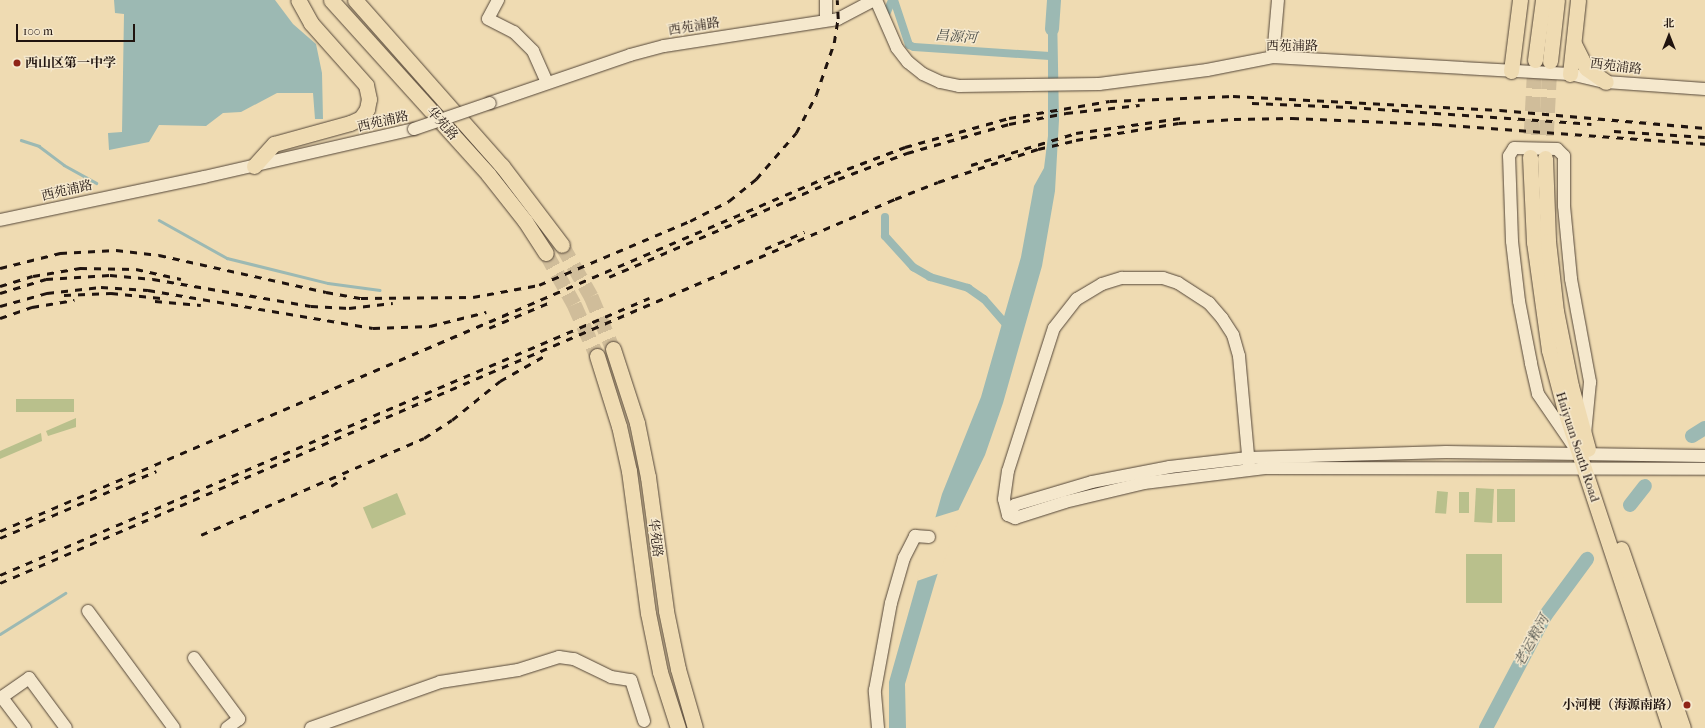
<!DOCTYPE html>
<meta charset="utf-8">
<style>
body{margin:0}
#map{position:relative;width:1705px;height:728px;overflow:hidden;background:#efdbb2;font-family:"IM FELL French Canon","Noto Serif SC",serif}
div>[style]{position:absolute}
.green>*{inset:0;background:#b9c08c;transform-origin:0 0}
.water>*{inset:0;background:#9cb9b3}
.pier>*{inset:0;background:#efdbb2}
.stream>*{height:2.5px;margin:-1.25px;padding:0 1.25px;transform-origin:1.25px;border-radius:1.25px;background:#9cb9b3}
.canal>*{height:8px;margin:-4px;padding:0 4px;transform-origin:4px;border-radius:4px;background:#9cb9b3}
.river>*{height:14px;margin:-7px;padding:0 7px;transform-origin:7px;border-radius:7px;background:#9cb9b3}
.major-tunnel>*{height:15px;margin-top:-7.5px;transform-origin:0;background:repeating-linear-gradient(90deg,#d0bd9a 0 15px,transparent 0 23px)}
.roads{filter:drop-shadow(0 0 1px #544638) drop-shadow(0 0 1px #544638)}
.minor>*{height:12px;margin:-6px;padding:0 6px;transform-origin:6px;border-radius:6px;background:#f5e8cd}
.major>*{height:15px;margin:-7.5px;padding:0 7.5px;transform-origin:7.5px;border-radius:7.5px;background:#efdbb2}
.rail>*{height:2.5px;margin-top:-1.25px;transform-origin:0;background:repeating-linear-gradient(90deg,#20140f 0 7px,transparent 0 14px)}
.bridges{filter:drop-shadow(0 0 1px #544638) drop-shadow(0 0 1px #544638)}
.minor-bridge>*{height:12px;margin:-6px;padding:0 6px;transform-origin:6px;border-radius:6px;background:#f5e8cd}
.dots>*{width:11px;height:11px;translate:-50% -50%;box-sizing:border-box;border:2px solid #f5e8cd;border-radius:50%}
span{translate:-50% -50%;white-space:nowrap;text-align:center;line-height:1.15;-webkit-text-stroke:3px #f5e8cd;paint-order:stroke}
.street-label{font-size:13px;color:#20140f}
.poi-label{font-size:13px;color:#20140f;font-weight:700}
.left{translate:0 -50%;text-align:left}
.right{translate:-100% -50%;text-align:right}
.water-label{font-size:14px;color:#4b4e48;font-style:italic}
.north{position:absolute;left:1649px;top:16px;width:40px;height:40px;-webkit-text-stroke:3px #f5e8cd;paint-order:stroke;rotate:0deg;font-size:11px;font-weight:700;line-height:16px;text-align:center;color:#20140f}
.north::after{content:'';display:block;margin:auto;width:14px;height:18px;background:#20140f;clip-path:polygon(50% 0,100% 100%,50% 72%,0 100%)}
.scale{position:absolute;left:16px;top:24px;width:119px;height:18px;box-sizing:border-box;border:2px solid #20140f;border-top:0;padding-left:5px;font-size:12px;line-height:14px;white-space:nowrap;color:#20140f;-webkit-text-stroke:3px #f5e8cd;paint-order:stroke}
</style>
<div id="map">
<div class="green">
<i style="left:74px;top:399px;width:13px;height:58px;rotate:90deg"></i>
<i style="clip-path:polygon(76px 418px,76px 427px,48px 436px,46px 431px)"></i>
<i style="clip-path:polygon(41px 433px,42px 441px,0 459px,0 451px)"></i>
<i style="left:1476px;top:488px;width:18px;height:34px;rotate:3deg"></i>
<i style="left:1497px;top:489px;width:18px;height:33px"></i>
<i style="left:1437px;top:491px;width:11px;height:22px;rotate:5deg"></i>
<i style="left:1459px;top:492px;width:10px;height:21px"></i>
<i style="left:397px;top:493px;width:23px;height:37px;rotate:67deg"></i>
<i style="left:1466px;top:554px;width:36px;height:49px"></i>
</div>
<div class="water">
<i style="clip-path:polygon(114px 0,275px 0,293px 24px,316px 44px,322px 73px,323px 119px,315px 119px,313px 93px,277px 93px,241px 112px,223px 113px,206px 126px,159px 125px,149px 142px,109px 150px,108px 133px,122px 132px,124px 14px,115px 13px)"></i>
<i style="clip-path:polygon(1048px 11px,1057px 11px,1059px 120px,1055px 191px,1042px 266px,1003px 403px,985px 455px,958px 511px,935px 582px,905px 684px,906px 728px,889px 728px,889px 682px,942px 494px,981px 397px,1021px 257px,1034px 186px,1044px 168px,1048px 136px)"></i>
</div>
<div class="pier">
<i style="clip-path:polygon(962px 509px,940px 573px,917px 581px,933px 518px)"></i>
</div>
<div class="stream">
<i style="left:21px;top:140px;width:19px;rotate:18deg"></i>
<i style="left:39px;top:146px;width:31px;rotate:37deg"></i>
<i style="left:64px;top:165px;width:37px;rotate:29deg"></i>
<i style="left:159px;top:220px;width:78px;rotate:29.2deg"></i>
<i style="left:227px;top:258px;width:104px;rotate:13.9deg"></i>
<i style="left:328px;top:283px;width:52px;rotate:7.7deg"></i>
<i style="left:0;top:634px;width:77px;rotate:-32.2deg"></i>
</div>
<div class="canal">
<i style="left:894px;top:0;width:47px;rotate:71.6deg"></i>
<i style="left:909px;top:45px;width:5px;rotate:22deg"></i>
<i style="left:914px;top:47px;width:136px;rotate:3.8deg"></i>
<i style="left:887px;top:12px;width:13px;rotate:-67deg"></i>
<i style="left:885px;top:217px;width:19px;rotate:90deg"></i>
<i style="left:885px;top:236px;width:42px;rotate:47.9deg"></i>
<i style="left:913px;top:267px;width:20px;rotate:30deg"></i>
<i style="left:930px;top:277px;width:40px;rotate:16deg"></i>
<i style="left:968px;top:288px;width:19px;rotate:35deg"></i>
<i style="left:984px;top:299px;width:38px;rotate:49deg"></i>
</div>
<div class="river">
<i style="left:1052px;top:29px;width:29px;rotate:-86deg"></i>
<i style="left:1692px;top:436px;width:15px;rotate:-32deg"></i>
<i style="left:1630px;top:505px;width:24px;rotate:-52deg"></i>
<i style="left:1486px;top:728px;width:127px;rotate:-62.2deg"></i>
<i style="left:1545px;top:616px;width:71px;rotate:-53.6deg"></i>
</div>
<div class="major-tunnel">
<i style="left:1530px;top:157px;width:97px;rotate:-87deg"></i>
<i style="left:1545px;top:158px;width:97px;rotate:-87deg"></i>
<i style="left:562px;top:245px;width:59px;rotate:60.4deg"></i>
<i style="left:591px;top:296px;width:57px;rotate:67.5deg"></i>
<i style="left:546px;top:253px;width:58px;rotate:61.2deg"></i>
<i style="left:574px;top:304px;width:57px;rotate:66.1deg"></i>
</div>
<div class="roads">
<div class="minor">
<i style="left:498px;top:0;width:21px;rotate:118deg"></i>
<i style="left:488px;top:19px;width:29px;rotate:27deg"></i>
<i style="left:514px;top:32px;width:27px;rotate:45deg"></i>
<i style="left:533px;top:51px;width:35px;rotate:66deg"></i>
<i style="left:826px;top:0;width:20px;rotate:90deg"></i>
<i style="left:876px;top:0;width:52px;rotate:66.4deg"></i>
<i style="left:897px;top:48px;width:18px;rotate:52deg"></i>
<i style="left:908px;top:62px;width:19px;rotate:39deg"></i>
<i style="left:923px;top:74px;width:19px;rotate:25deg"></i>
<i style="left:940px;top:82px;width:19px;rotate:12deg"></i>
<i style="left:959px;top:86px;width:140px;rotate:-0.8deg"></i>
<i style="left:1099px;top:84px;width:109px;rotate:-7.4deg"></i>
<i style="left:1207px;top:70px;width:67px;rotate:-11.1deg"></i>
<i style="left:1273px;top:57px;width:297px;rotate:3.3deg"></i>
<i style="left:1570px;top:74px;width:37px;rotate:13deg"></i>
<i style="left:1606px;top:82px;width:99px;rotate:4deg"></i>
<i style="left:1273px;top:57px;width:57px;rotate:-85deg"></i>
<i style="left:490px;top:103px;width:148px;rotate:-18.9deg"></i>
<i style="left:630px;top:55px;width:35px;rotate:-15deg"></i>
<i style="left:664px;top:46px;width:176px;rotate:-8.8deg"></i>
<i style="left:838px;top:19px;width:41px;rotate:-27.8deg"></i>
<i style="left:0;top:220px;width:208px;rotate:-11.9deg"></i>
<i style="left:204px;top:177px;width:215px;rotate:-12.9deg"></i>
<i style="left:1573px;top:445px;width:62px;rotate:-124.5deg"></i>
<i style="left:1538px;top:394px;width:32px;rotate:-103deg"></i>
<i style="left:1531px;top:363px;width:63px;rotate:-101deg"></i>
<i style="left:1519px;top:301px;width:60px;rotate:-96.7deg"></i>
<i style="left:1512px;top:241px;width:85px;rotate:-92deg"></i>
<i style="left:1509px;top:156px;width:9px;rotate:-58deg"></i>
<i style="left:1514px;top:148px;width:43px;rotate:1.3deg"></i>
<i style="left:1557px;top:149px;width:10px;rotate:45deg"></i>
<i style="left:1564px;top:156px;width:50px;rotate:90deg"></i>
<i style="left:1564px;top:206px;width:73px;rotate:84.5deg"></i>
<i style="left:1571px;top:279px;width:105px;rotate:79.5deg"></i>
<i style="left:1590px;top:382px;width:52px;rotate:95.5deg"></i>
<i style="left:1705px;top:456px;width:259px;rotate:-179.1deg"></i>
<i style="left:1446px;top:452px;width:198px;rotate:178.3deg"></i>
<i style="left:1248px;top:458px;width:79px;rotate:173.4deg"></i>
<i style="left:1170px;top:467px;width:79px;rotate:169.1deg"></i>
<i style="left:1092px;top:482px;width:80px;rotate:163.4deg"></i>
<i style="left:1015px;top:505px;width:12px;rotate:125deg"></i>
<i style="left:1008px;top:515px;width:8px;rotate:23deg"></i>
<i style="left:1015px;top:518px;width:52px;rotate:-17.7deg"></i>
<i style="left:1065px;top:502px;width:81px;rotate:-13.5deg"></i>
<i style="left:1144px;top:483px;width:124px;rotate:-7deg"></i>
<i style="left:1267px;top:468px;width:438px;rotate:0.1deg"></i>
<i style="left:1008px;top:515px;width:16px;rotate:-104deg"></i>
<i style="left:1004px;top:499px;width:28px;rotate:-82deg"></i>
<i style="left:1008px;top:471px;width:150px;rotate:-72.2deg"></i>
<i style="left:1054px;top:328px;width:37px;rotate:-52deg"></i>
<i style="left:1077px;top:299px;width:29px;rotate:-31deg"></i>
<i style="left:1102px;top:284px;width:21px;rotate:-17deg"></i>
<i style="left:1122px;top:278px;width:41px"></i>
<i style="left:1163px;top:278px;width:16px;rotate:18deg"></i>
<i style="left:1178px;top:283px;width:37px;rotate:33deg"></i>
<i style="left:1209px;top:303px;width:20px;rotate:49deg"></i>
<i style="left:1222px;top:318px;width:20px;rotate:57deg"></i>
<i style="left:1233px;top:335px;width:22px;rotate:74deg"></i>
<i style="left:1239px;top:356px;width:109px;rotate:84.8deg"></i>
<i style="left:88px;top:611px;width:145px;rotate:53.7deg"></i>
<i style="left:194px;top:658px;width:76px;rotate:53.6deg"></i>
<i style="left:239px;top:719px;width:15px;rotate:143deg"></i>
<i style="left:25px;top:728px;width:39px;rotate:-127deg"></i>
<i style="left:2px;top:697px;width:33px;rotate:-35deg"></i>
<i style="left:29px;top:678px;width:62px;rotate:53.5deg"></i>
<i style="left:311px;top:728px;width:137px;rotate:-19.6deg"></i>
<i style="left:440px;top:682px;width:79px;rotate:-8.7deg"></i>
<i style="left:518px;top:670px;width:43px;rotate:-17.6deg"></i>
<i style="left:559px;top:657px;width:15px;rotate:8deg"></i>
<i style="left:574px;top:659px;width:41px;rotate:25.9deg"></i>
<i style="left:611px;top:677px;width:20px;rotate:9deg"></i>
<i style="left:631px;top:680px;width:43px;rotate:72.4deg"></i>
<i style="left:878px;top:728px;width:38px;rotate:-95deg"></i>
<i style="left:875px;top:690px;width:88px;rotate:-79.6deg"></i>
<i style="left:891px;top:603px;width:47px;rotate:-73.9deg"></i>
<i style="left:904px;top:558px;width:25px;rotate:-63deg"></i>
<i style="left:915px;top:536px;width:14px;rotate:4deg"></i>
</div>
<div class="major">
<i style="left:331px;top:0;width:234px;rotate:47.9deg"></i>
<i style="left:488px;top:174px;width:60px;rotate:51.8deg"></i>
<i style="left:525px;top:221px;width:38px;rotate:57deg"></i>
<i style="left:355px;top:0;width:222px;rotate:48.5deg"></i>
<i style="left:502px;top:166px;width:99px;rotate:52.8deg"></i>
<i style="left:1574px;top:44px;width:27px;rotate:63deg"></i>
<i style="left:1586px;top:68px;width:24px;rotate:35deg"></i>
<i style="left:1535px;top:60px;width:61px;rotate:-82.4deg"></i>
<i style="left:1550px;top:61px;width:61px;rotate:-83.5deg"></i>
<i style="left:1511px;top:71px;width:72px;rotate:-82.8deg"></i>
<i style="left:1570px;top:74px;width:74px;rotate:-83.8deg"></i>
<i style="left:1530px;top:157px;width:85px;rotate:87.3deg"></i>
<i style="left:1534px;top:242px;width:109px;rotate:82.1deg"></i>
<i style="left:1549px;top:350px;width:63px;rotate:75.3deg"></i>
<i style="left:1565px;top:411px;width:334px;rotate:71.7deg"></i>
<i style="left:1545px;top:158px;width:83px;rotate:87.9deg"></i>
<i style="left:1548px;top:241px;width:70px;rotate:83.5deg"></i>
<i style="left:1556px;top:311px;width:76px;rotate:78.7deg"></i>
<i style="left:1571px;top:386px;width:65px;rotate:74.9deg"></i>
<i style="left:254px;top:166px;width:30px;rotate:-48deg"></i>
<i style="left:274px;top:144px;width:79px;rotate:-15.4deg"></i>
<i style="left:350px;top:123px;width:12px;rotate:-24deg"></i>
<i style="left:361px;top:118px;width:11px;rotate:-56deg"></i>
<i style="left:367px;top:109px;width:10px;rotate:-79deg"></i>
<i style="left:369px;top:99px;width:14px;rotate:-102deg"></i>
<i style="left:366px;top:85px;width:83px;rotate:-131.6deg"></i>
<i style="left:311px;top:23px;width:26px;rotate:-119deg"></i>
<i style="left:613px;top:349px;width:78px;rotate:72deg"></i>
<i style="left:637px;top:423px;width:55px;rotate:78.5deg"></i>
<i style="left:648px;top:477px;width:135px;rotate:82.3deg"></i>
<i style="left:666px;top:611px;width:59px;rotate:78.3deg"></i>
<i style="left:678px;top:669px;width:61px;rotate:73.9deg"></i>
<i style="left:597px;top:356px;width:73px;rotate:72.6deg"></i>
<i style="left:619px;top:426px;width:46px;rotate:77.5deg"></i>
<i style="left:629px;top:471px;width:143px;rotate:82.4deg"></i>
<i style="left:648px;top:613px;width:60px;rotate:78.5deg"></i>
<i style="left:660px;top:672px;width:59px;rotate:72.2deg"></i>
<i style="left:1621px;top:549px;width:189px;rotate:70.9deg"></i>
</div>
</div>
<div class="rail">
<i style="left:1252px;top:103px;width:98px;rotate:2.3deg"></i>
<i style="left:1350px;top:107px;width:242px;rotate:4deg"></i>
<i style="left:1614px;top:131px;width:91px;rotate:3.8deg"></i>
<i style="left:971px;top:165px;width:110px;rotate:-16.9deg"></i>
<i style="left:1076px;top:133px;width:106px;rotate:-8.1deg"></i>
<i style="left:765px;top:249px;width:43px;rotate:-23.6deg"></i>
<i style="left:0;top:268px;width:62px;rotate:-14deg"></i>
<i style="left:60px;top:253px;width:56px;rotate:-3.1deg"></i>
<i style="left:116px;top:250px;width:43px;rotate:6.6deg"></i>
<i style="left:159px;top:255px;width:171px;rotate:12.5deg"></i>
<i style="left:326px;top:292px;width:36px;rotate:10deg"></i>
<i style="left:361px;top:298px;width:112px;rotate:-0.5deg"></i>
<i style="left:473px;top:297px;width:67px;rotate:-10.3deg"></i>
<i style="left:539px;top:285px;width:164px;rotate:-23deg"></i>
<i style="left:690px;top:221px;width:44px;rotate:-27.1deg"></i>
<i style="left:729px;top:201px;width:35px;rotate:-39deg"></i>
<i style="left:756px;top:179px;width:61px;rotate:-49deg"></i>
<i style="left:796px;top:133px;width:43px;rotate:-62.2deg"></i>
<i style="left:816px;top:95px;width:55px;rotate:-70.9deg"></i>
<i style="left:834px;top:43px;width:24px;rotate:-81deg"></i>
<i style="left:838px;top:19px;width:19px;rotate:-93deg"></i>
<i style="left:609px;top:277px;width:249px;rotate:-23.2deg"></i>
<i style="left:838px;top:179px;width:74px;rotate:-20.6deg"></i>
<i style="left:907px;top:153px;width:106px;rotate:-15.9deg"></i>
<i style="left:1009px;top:124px;width:58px;rotate:-10.9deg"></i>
<i style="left:1066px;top:113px;width:74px;rotate:-6.2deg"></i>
<i style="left:0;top:286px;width:34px;rotate:-17deg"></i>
<i style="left:33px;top:276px;width:48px;rotate:-9.7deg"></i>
<i style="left:80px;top:268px;width:56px;rotate:1deg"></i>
<i style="left:136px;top:269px;width:46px;rotate:12.5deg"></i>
<i style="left:0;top:293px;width:48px;rotate:-16.9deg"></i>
<i style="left:46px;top:279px;width:64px;rotate:-3.6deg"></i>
<i style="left:110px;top:275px;width:43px;rotate:5.3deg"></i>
<i style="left:153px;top:279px;width:160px;rotate:9.7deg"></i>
<i style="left:311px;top:306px;width:38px;rotate:3deg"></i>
<i style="left:349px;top:308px;width:44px;rotate:-6.5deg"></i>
<i style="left:64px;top:295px;width:47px;rotate:-2.4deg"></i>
<i style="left:111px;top:293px;width:50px;rotate:5.7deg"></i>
<i style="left:155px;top:301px;width:46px;rotate:5deg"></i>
<i style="left:0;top:306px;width:49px;rotate:-15.5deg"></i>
<i style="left:47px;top:293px;width:54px;rotate:-6.3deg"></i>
<i style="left:101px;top:287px;width:47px;rotate:3.7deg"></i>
<i style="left:148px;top:290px;width:228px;rotate:9.6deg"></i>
<i style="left:373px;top:328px;width:57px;rotate:-2deg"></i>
<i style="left:430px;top:326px;width:58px;rotate:-14deg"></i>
<i style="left:0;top:318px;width:34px;rotate:-19deg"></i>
<i style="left:32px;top:307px;width:43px;rotate:-9.5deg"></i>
<i style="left:489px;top:328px;width:69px;rotate:-22.9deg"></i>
<i style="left:331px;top:486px;width:17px;rotate:-31deg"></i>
<i style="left:0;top:531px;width:907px;rotate:-23.17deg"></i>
<i style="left:834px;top:174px;width:76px;rotate:-20.8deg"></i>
<i style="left:905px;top:147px;width:108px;rotate:-15.6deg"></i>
<i style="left:1009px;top:118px;width:102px;rotate:-9.6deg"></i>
<i style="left:1110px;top:101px;width:123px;rotate:-2.3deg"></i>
<i style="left:1233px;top:96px;width:267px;rotate:3deg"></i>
<i style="left:1500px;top:110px;width:206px;rotate:5deg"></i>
<i style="left:201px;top:535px;width:243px;rotate:-23.5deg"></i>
<i style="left:424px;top:438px;width:33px;rotate:-33deg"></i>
<i style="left:452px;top:420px;width:62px;rotate:-39.1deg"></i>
<i style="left:500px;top:381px;width:53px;rotate:-29.5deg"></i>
<i style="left:0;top:538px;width:170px;rotate:-23.2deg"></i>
<i style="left:0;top:575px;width:706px;rotate:-23.11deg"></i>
<i style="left:0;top:583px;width:974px;rotate:-23.22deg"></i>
<i style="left:895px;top:199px;width:46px;rotate:-21.6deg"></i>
<i style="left:938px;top:182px;width:105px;rotate:-18.3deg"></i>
<i style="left:1038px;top:149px;width:39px;rotate:-13deg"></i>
<i style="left:1076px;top:140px;width:104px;rotate:-9.4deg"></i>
<i style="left:1179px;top:123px;width:55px;rotate:-4.2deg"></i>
<i style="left:1234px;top:119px;width:58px;rotate:-1deg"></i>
<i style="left:1292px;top:118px;width:143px;rotate:2.4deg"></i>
<i style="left:1435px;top:124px;width:271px;rotate:4.2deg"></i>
</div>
<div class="bridges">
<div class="minor-bridge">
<i style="left:414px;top:129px;width:80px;rotate:-18.9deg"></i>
</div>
</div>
<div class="dots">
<i style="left:17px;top:63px;background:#8f2418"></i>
<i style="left:1687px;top:705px;background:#8f2418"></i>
</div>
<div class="street-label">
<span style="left:694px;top:27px;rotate:-9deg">西苑浦路</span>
<span style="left:1292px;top:46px">西苑浦路</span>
<span style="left:1616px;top:67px;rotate:7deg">西苑浦路</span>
<span style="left:383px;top:122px;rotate:-13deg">西苑浦路</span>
<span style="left:442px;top:124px;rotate:48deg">华苑路</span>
<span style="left:67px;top:191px;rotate:-13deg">西苑浦路</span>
<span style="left:1577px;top:447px;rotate:72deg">Haiyuan South Road</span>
<span style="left:655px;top:538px;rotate:83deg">华苑路</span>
</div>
<div class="poi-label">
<span class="left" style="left:25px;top:63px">西山区第一中学</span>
<span class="right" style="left:1679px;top:705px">小河梗（海源南路）</span>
</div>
<div class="water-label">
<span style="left:956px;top:37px;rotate:4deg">昌源河</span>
<span style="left:1532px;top:641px;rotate:-61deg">老运粮河</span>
</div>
<div class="north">北</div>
<div class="scale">100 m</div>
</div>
